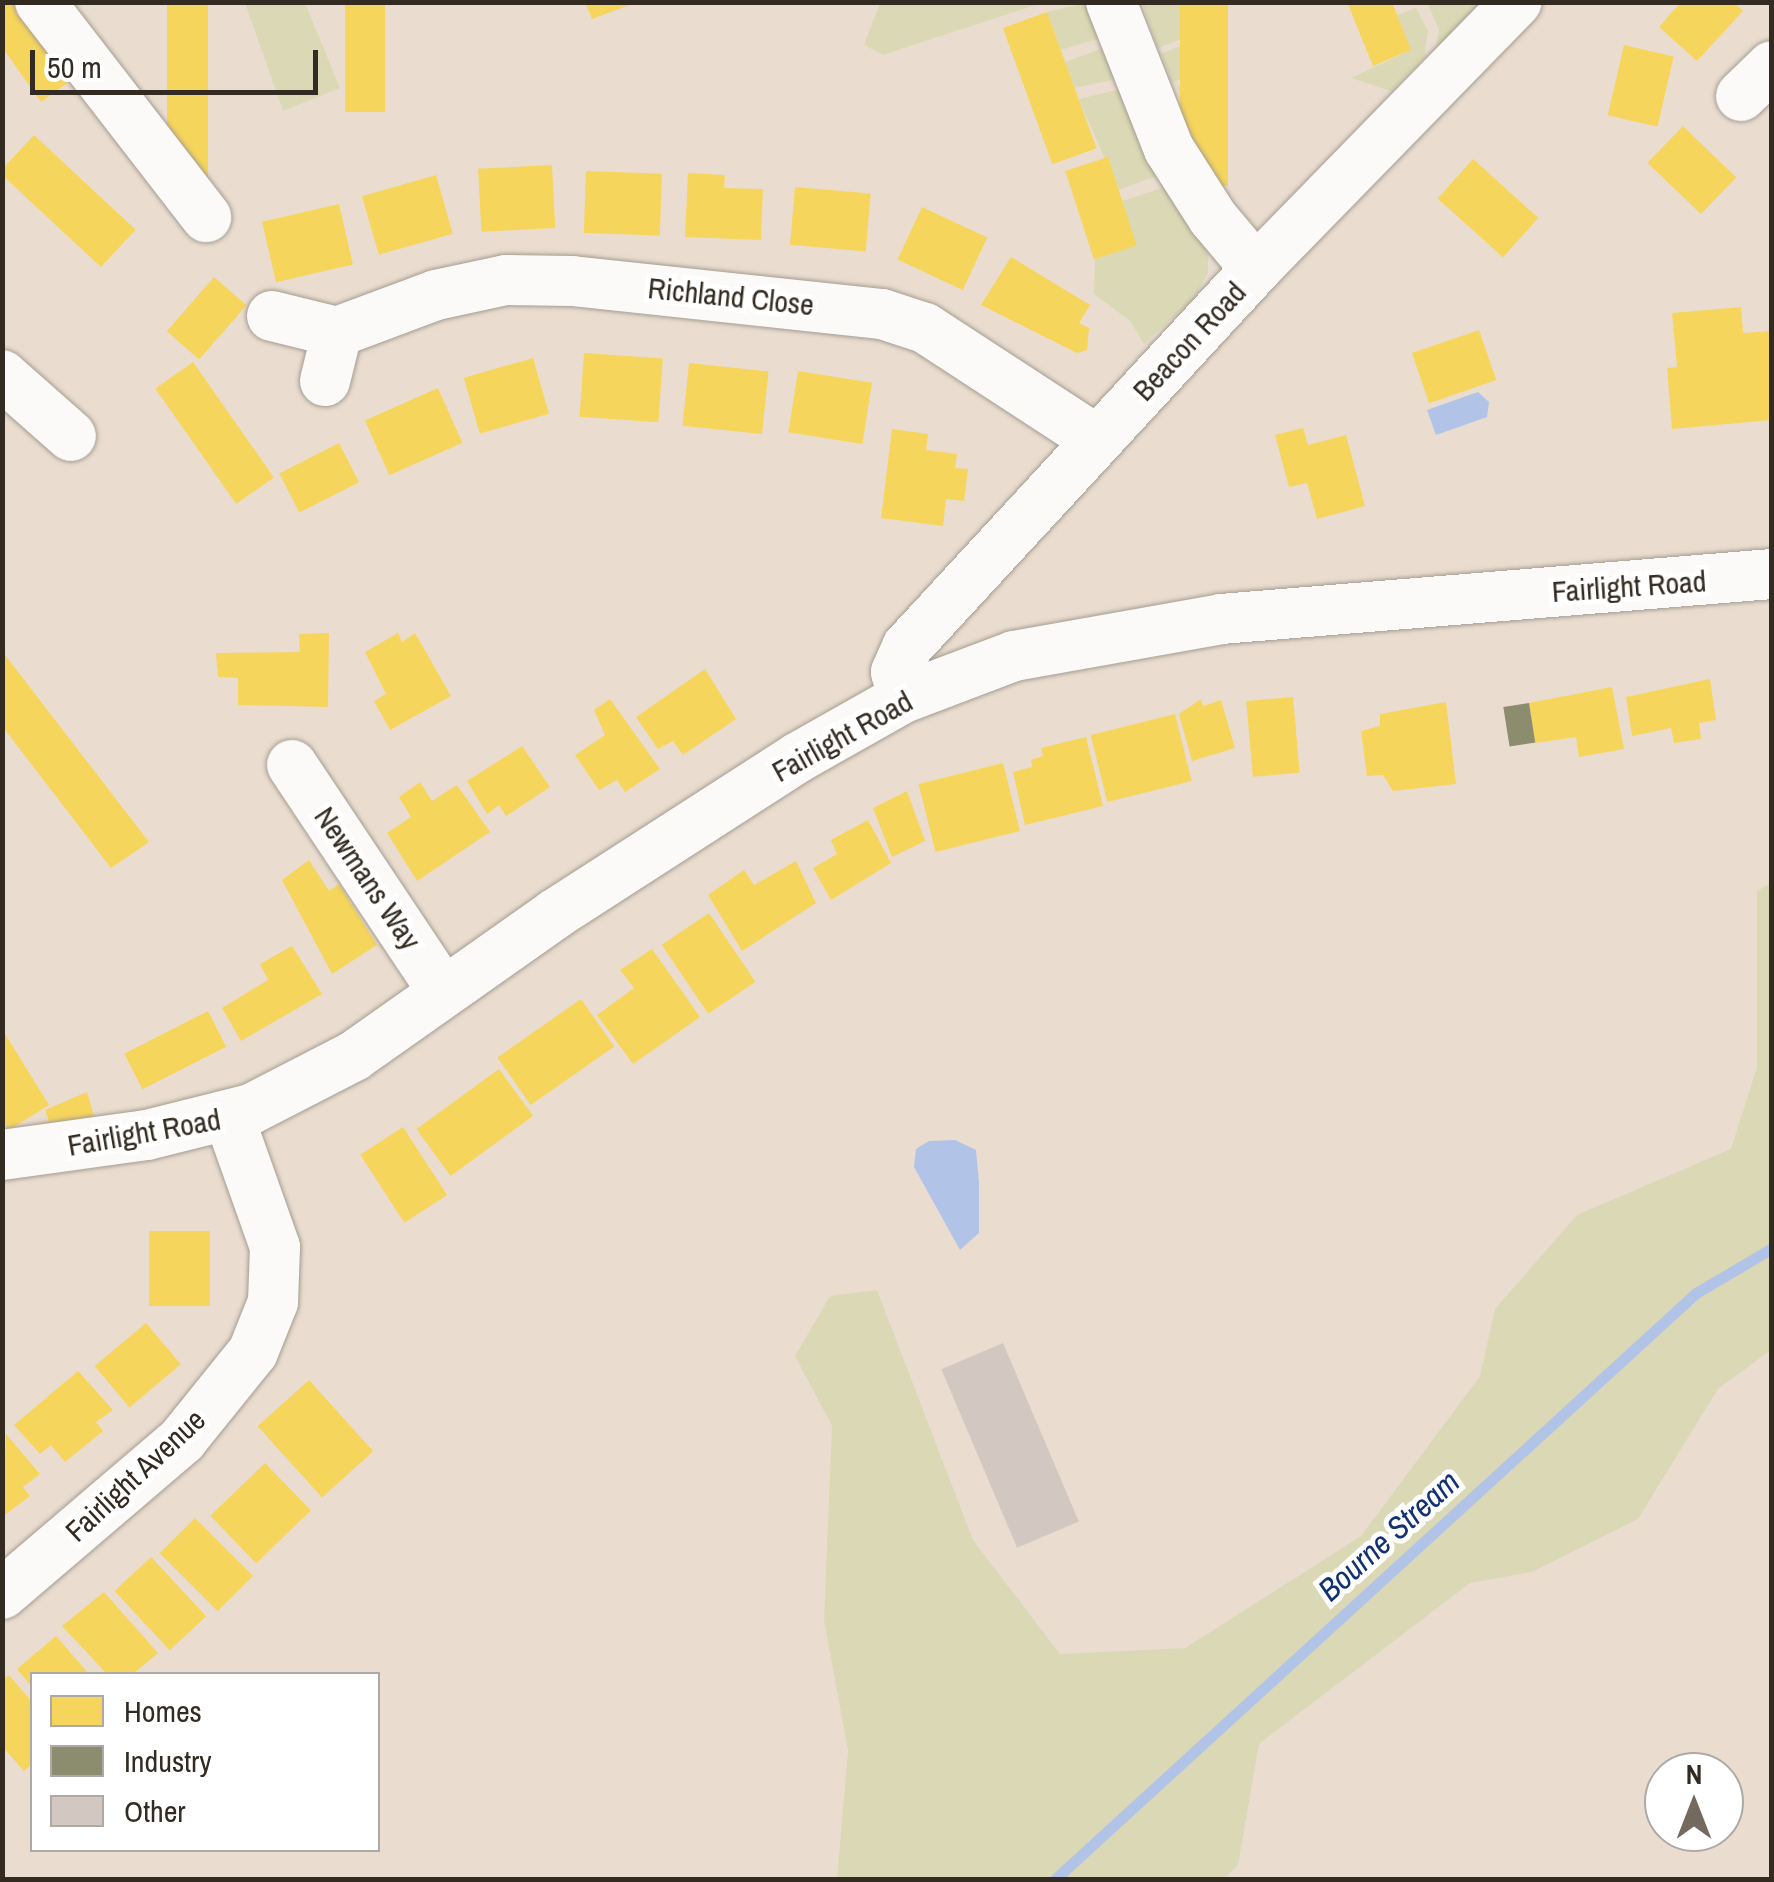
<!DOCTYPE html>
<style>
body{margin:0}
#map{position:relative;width:1774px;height:1882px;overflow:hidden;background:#eaddd0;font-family:"Archivo Narrow",sans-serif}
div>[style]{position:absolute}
.green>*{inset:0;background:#dbd9b5;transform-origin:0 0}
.water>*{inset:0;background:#b1c3e7}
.homes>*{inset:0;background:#f6d55c;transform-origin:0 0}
.industry>*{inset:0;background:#8c8c6e;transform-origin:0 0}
.stream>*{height:11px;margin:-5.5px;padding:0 5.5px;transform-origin:5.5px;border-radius:5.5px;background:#b1c3e7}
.building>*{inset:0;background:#d3c7c1;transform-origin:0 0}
.roads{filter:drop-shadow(0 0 2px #a59c91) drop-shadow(0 0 2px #a59c91)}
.minor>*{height:50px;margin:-25px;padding:0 25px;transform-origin:25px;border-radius:25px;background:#fcfaf8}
span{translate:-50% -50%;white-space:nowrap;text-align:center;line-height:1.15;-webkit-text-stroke:10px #fff;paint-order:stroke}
.street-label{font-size:30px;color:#332a21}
.water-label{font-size:32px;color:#133274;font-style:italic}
.frame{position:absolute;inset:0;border:5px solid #332a21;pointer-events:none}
.legend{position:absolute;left:30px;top:1672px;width:350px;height:180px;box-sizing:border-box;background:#fff;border:2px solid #adaaa6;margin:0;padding:12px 18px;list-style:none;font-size:30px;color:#332a21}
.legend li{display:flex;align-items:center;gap:20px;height:50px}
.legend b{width:50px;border:2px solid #adaaa6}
.north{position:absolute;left:1644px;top:1752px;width:100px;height:100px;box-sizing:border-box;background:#fff;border:2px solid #adaaa6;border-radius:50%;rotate:0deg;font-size:28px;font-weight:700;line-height:40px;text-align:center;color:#332a21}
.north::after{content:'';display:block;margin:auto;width:35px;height:45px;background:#73695e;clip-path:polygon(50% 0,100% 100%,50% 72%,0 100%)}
.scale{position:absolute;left:30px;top:50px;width:288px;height:45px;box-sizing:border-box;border:5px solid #332a21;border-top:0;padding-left:12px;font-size:30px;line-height:35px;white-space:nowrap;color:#332a21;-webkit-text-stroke:8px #fff;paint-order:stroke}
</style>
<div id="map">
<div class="green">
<i style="clip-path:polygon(245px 3px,305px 3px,340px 88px,283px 111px)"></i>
<i style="clip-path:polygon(880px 3px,880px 2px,1042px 3px,883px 55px,864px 45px)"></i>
<i style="clip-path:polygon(1085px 3px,1100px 38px,1061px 50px,1047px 12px)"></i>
<i style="clip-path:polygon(1180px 3px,1192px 35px,1158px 48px,1143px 5px)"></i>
<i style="clip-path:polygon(1427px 3px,1491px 3px,1435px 52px,1439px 29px)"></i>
<i style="clip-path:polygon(1416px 8px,1428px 31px,1424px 58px,1391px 91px,1351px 78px,1411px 50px,1397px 15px)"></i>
<i style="left:1194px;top:41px;width:31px;height:35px;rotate:69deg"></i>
<i style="clip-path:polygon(1104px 48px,1116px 79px,1075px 88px,1065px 62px)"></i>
<i style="clip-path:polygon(1208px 77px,1225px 121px,1197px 130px,1177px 87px)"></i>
<i style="clip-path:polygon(1121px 89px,1165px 173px,1118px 190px,1079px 99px)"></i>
<i style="clip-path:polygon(1169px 186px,1208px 252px,1208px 273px,1194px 298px,1144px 344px,1130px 321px,1094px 294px,1095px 259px,1136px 245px,1122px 201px)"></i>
<i style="clip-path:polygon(1771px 883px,1771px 1350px,1718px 1389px,1638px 1519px,1532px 1572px,1470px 1583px,1259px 1744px,1238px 1865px,1224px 1879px,837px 1879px,848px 1751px,824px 1620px,832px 1426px,795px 1356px,830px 1296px,877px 1290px,973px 1540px,1060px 1654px,1185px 1648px,1361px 1536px,1480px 1376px,1495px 1309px,1577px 1215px,1731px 1149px,1757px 1067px,1757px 891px)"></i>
</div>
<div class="water">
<i style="clip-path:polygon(1478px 392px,1489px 402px,1487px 417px,1436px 435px,1427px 410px)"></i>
<i style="clip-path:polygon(955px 1140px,976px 1150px,979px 1183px,979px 1233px,960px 1250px,914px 1167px,916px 1149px,929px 1141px)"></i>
</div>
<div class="homes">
<i style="clip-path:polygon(2px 2px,31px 2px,81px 73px,41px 102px,2px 47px)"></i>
<i style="left:167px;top:2px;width:41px;height:195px"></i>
<i style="left:345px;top:2px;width:40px;height:110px"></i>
<i style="clip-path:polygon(585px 2px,635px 2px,635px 3px,592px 19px)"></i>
<i style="left:1180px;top:2px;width:48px;height:184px"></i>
<i style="clip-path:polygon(1347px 2px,1392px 2px,1411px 50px,1373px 66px)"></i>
<i style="clip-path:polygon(1681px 2px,1734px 2px,1743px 11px,1697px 61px,1659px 27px)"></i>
<i style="left:1047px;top:12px;width:145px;height:47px;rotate:70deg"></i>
<i style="left:1624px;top:45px;width:51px;height:72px;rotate:13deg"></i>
<i style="left:1683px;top:126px;width:74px;height:51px;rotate:44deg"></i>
<i style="left:34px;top:135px;width:139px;height:51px;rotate:43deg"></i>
<i style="left:1108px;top:157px;width:93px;height:45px;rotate:72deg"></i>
<i style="left:1473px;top:159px;width:88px;height:53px;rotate:42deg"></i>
<i style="left:552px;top:165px;width:63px;height:74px;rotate:87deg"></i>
<i style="left:586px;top:171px;width:76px;height:62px;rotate:2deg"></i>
<i style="clip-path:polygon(688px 173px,725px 175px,724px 188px,763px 189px,761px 240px,685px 237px)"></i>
<i style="left:436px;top:175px;width:61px;height:77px;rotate:74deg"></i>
<i style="left:795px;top:187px;width:76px;height:58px;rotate:5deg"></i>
<i style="left:339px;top:204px;width:62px;height:79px;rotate:77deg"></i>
<i style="left:922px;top:207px;width:72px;height:58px;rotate:25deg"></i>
<i style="clip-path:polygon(1011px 257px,1090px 305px,1079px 323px,1089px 328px,1087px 350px,1077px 353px,981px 305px)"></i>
<i style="left:214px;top:277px;width:43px;height:72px;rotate:41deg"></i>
<i style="clip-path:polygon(1741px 307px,1743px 333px,1772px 331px,1771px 420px,1672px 429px,1667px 368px,1677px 367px,1672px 313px)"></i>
<i style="left:1479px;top:330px;width:53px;height:71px;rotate:71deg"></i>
<i style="left:584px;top:353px;width:79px;height:64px;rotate:4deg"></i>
<i style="left:533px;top:358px;width:58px;height:72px;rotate:74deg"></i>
<i style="left:193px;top:362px;width:141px;height:46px;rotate:55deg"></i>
<i style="left:689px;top:363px;width:80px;height:63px;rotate:6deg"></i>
<i style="left:798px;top:371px;width:75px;height:62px;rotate:9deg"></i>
<i style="left:438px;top:388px;width:60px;height:80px;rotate:66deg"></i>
<i style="clip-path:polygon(1303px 428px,1308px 445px,1346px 435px,1365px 506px,1317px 519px,1307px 483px,1289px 487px,1275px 435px)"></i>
<i style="clip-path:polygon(892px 429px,928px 434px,926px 450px,957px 454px,955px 468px,968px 469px,964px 501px,946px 499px,943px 526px,881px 518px)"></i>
<i style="left:339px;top:443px;width:44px;height:67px;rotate:63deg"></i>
<i style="clip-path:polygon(329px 633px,328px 707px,238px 705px,238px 678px,218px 677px,216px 653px,300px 652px,299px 634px)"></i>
<i style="clip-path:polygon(398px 633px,402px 642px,415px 633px,451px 696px,390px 730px,374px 701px,386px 694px,365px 652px)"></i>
<i style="clip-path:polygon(2px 651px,149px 842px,111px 868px,2px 726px)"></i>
<i style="clip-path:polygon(705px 669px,736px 719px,683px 755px,673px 741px,658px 749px,636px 717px)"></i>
<i style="clip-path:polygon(1710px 679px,1716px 720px,1699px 723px,1701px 739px,1674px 743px,1671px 728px,1632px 736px,1626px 697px)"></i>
<i style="clip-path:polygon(1612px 687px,1624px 749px,1579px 757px,1576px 737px,1535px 743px,1529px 703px)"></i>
<i style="left:1293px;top:697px;width:76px;height:47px;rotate:85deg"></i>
<i style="clip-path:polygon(610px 699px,660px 769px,625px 792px,617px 780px,599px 790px,575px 755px,605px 735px,594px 710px)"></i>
<i style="clip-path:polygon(1201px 699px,1203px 706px,1221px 700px,1235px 748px,1192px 761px,1179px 714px)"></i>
<i style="clip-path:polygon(1446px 702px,1456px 784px,1393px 791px,1383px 775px,1367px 776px,1361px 731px,1380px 726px,1380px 714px)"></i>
<i style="left:1175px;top:714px;width:69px;height:87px;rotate:76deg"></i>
<i style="clip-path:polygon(1086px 737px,1103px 806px,1025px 825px,1013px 772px,1032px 767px,1031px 760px,1043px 756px,1041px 748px)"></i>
<i style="clip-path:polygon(522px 746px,550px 787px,506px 816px,499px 805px,487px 814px,467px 781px)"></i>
<i style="left:1003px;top:763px;width:70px;height:87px;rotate:76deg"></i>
<i style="clip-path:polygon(420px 782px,432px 801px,457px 785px,490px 832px,417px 881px,387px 833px,411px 817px,399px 797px)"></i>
<i style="clip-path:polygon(907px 791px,925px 841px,892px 857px,873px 808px)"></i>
<i style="clip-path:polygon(868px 820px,891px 863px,831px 900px,813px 868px,837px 854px,831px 840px)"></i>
<i style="clip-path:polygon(309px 860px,329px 891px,339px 884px,377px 945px,332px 974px,282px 880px)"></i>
<i style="clip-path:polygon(796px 861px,816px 903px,742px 951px,708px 895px,744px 870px,754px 885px)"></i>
<i style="left:709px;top:913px;width:83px;height:57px;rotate:56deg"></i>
<i style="clip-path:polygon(292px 946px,322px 994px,241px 1041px,222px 1008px,268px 980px,260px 964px)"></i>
<i style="clip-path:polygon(652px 949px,700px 1017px,633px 1064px,597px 1015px,634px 988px,620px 970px)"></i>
<i style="left:581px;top:999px;width:58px;height:102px;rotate:55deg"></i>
<i style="left:208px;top:1011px;width:40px;height:94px;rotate:63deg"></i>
<i style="clip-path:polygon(2px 1029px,49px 1105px,9px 1130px,2px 1119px)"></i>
<i style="left:499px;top:1069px;width:58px;height:102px;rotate:54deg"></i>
<i style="clip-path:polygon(87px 1092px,99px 1133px,11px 1132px,49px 1121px,45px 1110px)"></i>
<i style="left:403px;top:1127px;width:81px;height:51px;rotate:57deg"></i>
<i style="left:149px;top:1231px;width:61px;height:75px"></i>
<i style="left:146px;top:1323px;width:54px;height:67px;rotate:50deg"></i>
<i style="clip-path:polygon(78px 1371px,113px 1410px,96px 1422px,103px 1431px,65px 1462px,51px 1445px,40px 1454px,14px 1425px)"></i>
<i style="left:309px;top:1380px;width:96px;height:69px;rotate:48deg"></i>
<i style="clip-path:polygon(6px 1434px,40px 1474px,23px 1487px,30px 1496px,2px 1517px)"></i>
<i style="left:265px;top:1463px;width:66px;height:76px;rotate:46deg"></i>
<i style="left:195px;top:1518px;width:82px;height:50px;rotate:45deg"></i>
<i style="left:151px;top:1557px;width:81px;height:50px;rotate:47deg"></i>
<i style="clip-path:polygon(104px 1592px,158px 1653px,133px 1674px,107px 1674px,62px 1626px)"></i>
<i style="clip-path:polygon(56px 1636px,89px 1674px,32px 1674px,32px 1687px,17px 1669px)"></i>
<i style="clip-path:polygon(9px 1675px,32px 1702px,32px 1764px,24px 1771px,2px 1746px,2px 1680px)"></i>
</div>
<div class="industry">
<i style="left:1529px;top:703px;width:40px;height:26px;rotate:81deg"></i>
</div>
<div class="stream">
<i style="left:1054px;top:1880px;width:870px;rotate:-42.44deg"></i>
<i style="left:1696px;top:1293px;width:88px;rotate:-30.6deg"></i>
</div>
<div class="building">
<i style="left:1003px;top:1343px;width:194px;height:67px;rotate:67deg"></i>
</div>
<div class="roads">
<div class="minor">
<i style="left:40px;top:2px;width:272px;rotate:52.3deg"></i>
<i style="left:1111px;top:2px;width:158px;rotate:68.5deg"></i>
<i style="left:1169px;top:149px;width:82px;rotate:57.5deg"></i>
<i style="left:1213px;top:218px;width:67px;rotate:49.9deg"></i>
<i style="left:1741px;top:96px;width:43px;rotate:-44.1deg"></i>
<i style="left:272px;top:316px;width:67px;rotate:13.8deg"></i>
<i style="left:2px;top:375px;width:92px;rotate:41.5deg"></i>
<i style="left:325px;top:381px;width:50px;rotate:-76.2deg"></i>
<i style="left:337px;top:332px;width:106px;rotate:-20.5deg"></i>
<i style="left:436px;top:295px;width:72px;rotate:-12.1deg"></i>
<i style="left:506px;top:280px;width:66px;rotate:0.9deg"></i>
<i style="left:572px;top:281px;width:312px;rotate:6.1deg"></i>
<i style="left:882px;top:314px;width:45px;rotate:18deg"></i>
<i style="left:925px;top:328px;width:205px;rotate:33.1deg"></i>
<i style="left:903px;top:698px;width:27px;rotate:-105deg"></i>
<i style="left:896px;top:672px;width:27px;rotate:-66deg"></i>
<i style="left:907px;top:647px;width:514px;rotate:-47.28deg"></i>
<i style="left:1256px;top:269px;width:373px;rotate:-45.7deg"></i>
<i style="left:292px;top:765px;width:272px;rotate:56.3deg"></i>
<i style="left:2px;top:1155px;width:146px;rotate:-7.9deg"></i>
<i style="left:147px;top:1135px;width:107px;rotate:-14deg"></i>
<i style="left:251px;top:1109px;width:116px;rotate:-27.2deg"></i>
<i style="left:354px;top:1056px;width:246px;rotate:-35.2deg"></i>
<i style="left:555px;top:914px;width:288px;rotate:-32.8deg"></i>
<i style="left:797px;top:758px;width:122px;rotate:-29.5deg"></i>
<i style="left:903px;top:698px;width:119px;rotate:-20.7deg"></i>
<i style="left:1014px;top:656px;width:210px;rotate:-10.1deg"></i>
<i style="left:1221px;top:619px;width:553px;rotate:-4.67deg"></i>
<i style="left:2px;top:1594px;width:237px;rotate:-40.5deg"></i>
<i style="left:182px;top:1440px;width:113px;rotate:-51.1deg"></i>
<i style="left:253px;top:1352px;width:54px;rotate:-68.2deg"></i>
<i style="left:273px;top:1302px;width:55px;rotate:-87.9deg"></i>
<i style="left:275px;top:1247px;width:138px;rotate:-109.5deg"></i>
</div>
</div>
<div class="street-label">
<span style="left:731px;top:296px;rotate:6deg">Richland Close</span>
<span style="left:1189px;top:341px;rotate:-47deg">Beacon Road</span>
<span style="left:1629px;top:586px;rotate:-4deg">Fairlight Road</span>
<span style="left:842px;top:736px;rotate:-29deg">Fairlight Road</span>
<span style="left:368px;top:878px;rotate:56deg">Newmans Way</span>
<span style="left:144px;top:1132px;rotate:-10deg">Fairlight Road</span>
<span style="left:135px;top:1475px;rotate:-43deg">Fairlight Avenue</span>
</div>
<div class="water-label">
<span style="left:1389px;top:1536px;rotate:-42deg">Bourne Stream</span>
</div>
<div class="frame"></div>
<ul class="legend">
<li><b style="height:28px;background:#f6d55c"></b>Homes</li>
<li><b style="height:28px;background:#8c8c6e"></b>Industry</li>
<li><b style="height:28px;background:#d3c7c1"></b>Other</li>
</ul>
<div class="north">N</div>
<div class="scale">50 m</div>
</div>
